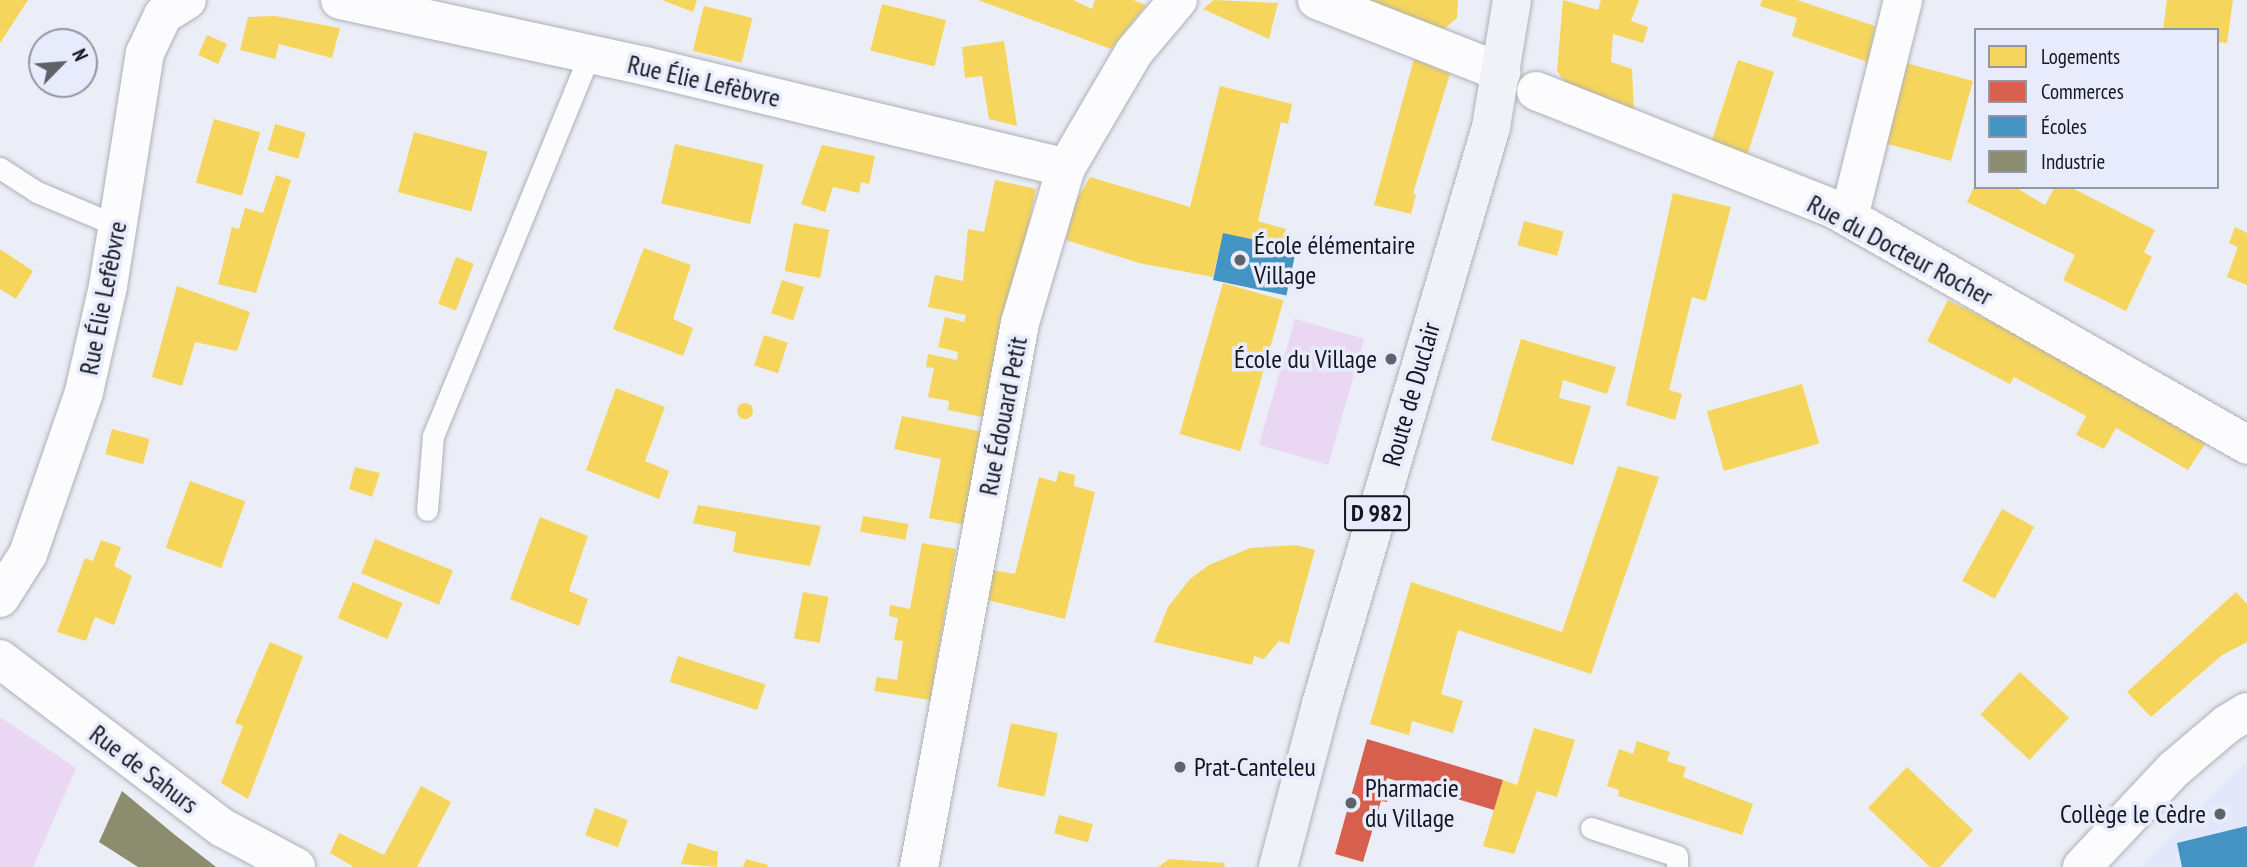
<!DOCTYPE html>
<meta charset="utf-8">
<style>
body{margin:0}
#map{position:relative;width:2247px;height:867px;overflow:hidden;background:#ebeef6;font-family:"PT Sans Narrow",sans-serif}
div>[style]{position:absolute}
.built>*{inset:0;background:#e2e8fa}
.green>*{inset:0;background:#e9d7f3;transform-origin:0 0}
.homes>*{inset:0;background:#f6d55c;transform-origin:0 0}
.round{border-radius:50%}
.shops>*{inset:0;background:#d6604d}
.schools>*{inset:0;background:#4393c3;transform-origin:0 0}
.industry>*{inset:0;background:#8c8c6e}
.roads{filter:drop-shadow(0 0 2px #aeb0b8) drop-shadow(0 0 2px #aeb0b8)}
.lane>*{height:21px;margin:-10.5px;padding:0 10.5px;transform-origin:10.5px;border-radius:10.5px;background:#fcfcfe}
.street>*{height:38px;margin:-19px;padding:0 19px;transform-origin:19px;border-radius:19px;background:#fcfcfe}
.secondary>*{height:38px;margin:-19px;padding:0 19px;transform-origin:19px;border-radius:19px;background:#fcfcfe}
.primary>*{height:38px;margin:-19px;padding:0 19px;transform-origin:19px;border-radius:19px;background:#eff2f6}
.dots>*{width:19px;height:19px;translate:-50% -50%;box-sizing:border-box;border:4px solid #e7ebfb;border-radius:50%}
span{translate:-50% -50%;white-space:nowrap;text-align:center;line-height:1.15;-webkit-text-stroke:7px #e7ebfb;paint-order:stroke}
.shield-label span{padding:2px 5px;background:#e7ebfb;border:2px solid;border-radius:5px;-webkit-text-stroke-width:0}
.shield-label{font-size:24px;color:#15171e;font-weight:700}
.street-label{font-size:26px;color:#15171e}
.poi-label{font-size:26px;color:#15171e}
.left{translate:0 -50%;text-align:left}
.right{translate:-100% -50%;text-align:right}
.legend{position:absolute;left:1974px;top:28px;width:245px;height:161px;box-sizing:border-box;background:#e7ebfb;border:2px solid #9396a3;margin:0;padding:9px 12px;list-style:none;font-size:21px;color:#15171e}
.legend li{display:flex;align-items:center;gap:14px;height:35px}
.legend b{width:35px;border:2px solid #9396a3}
.north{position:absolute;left:28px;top:28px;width:70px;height:70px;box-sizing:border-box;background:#e7ebfb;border:2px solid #9396a3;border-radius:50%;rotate:65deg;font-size:19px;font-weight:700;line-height:28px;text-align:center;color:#15171e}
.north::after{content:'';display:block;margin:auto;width:24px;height:32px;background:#60626a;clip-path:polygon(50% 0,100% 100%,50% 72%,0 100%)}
</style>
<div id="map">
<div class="built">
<i style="clip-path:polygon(2247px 761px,2247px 867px,2141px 867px)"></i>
</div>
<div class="green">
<i style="left:1295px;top:319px;width:72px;height:131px;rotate:16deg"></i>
<i style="clip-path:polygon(0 717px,76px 768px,33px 867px,0 867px)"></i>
</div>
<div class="homes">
<i style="clip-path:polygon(0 0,28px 0,0 43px)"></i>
<i style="clip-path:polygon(662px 0,697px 0,693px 12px)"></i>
<i style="clip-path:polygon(978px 0,1073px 0,1092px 9px,1095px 0,1133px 0,1146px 5px,1111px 49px)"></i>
<i style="clip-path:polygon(1214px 0,1278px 3px,1269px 39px,1203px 9px)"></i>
<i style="clip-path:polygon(1362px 0,1458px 0,1457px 18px,1440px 32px)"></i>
<i style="clip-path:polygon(1563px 0,1598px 10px,1601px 0,1639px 0,1631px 21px,1648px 27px,1643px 43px,1613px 34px,1611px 62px,1632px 69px,1634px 114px,1568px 86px,1557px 71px)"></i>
<i style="clip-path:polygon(1762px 0,1797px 0,1875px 26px,1868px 62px,1792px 36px,1797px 18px,1760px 6px)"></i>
<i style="clip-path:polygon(2167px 0,2233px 0,2227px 43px,2217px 42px,2217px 30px,2163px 30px)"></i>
<i style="left:882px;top:4px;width:66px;height:48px;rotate:14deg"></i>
<i style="left:704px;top:6px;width:50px;height:46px;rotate:14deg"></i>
<i style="clip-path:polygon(275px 16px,340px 28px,332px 58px,279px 44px,275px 59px,240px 50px,248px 17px)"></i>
<i style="left:207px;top:35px;width:22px;height:22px;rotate:24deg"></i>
<i style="clip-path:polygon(1004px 41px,1017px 126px,989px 119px,982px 76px,965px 78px,962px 47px)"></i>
<i style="clip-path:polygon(1414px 59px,1450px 74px,1413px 193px,1416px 195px,1411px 214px,1374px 205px)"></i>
<i style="left:1738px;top:60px;width:38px;height:91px;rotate:18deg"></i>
<i style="clip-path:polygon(1906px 63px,1973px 81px,1951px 161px,1873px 140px)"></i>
<i style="clip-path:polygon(1220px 86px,1292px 104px,1288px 124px,1281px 122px,1258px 221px,1286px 229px,1282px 247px,1223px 233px,1213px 277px,1139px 263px,1066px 240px,1075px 203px,1090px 177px,1190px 207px)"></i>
<i style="left:214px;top:119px;width:48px;height:66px;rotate:16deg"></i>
<i style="left:275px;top:124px;width:32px;height:27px;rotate:16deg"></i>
<i style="left:414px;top:132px;width:76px;height:62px;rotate:15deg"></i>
<i style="left:675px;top:144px;width:91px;height:61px;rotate:13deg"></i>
<i style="clip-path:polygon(822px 145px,875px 156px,869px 184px,861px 182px,859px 193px,833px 187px,825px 212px,801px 204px)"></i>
<i style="clip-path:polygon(276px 175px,291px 180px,256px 293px,218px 284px,232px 227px,239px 229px,245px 208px,263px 213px)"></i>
<i style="clip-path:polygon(995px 180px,1036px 189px,987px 418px,948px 410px,949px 401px,928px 397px,934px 368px,926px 367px,928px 354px,957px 360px,958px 352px,938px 347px,945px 317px,964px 322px,966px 315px,928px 307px,935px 275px,963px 281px,968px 229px,984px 232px)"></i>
<i style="clip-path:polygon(1974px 187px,2015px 187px,2045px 205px,2055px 187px,2070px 187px,2155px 230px,2144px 252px,2152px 257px,2126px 311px,2063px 280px,2075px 255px,1967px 202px)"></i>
<i style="clip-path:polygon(1673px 193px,1731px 207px,1706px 301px,1692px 297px,1669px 390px,1682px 394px,1675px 420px,1626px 405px)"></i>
<i style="left:1524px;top:221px;width:41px;height:25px;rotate:15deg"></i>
<i style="left:794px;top:223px;width:36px;height:49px;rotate:11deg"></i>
<i style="clip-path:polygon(2235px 227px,2247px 233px,2247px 285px,2227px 277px,2238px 247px,2229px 243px)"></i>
<i style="clip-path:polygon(644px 248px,691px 265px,673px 319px,693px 328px,683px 356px,613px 329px)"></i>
<i style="clip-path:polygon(0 249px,33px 271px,16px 299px,0 289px)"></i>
<i style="left:456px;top:257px;width:19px;height:50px;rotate:21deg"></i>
<i style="left:782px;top:280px;width:23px;height:35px;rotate:18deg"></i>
<i style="left:1223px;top:283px;width:63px;height:157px;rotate:16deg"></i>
<i style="clip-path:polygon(177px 286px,250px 312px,237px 351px,195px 342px,182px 386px,152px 377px)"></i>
<i style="clip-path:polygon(1948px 300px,2081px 366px,2209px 438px,2188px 470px,2116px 428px,2104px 449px,2076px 435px,2086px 416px,2014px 377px,2010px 384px,1927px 341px)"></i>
<i style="left:764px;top:335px;width:25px;height:32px;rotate:18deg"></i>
<i style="clip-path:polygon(1521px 339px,1616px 367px,1607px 394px,1563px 380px,1559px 398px,1591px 406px,1573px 465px,1491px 440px)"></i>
<i style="left:1802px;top:384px;width:62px;height:99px;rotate:74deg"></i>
<i style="clip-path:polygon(616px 388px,665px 407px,645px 461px,669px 471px,659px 499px,586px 470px)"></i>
<i class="round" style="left:737px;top:403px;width:16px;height:16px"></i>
<i style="clip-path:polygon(902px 416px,984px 432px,966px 525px,929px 518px,941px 459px,894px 449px)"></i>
<i style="left:112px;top:429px;width:39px;height:26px;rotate:15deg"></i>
<i style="clip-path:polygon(1618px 466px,1659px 477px,1591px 674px,1458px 630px,1441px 694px,1463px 701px,1453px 733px,1412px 721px,1409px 735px,1370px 724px,1411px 582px,1562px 632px)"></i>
<i style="clip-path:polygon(355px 467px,380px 473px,372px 497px,349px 489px)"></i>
<i style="clip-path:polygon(1059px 471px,1075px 475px,1074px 486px,1095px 492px,1065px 619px,980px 598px,986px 569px,1015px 574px,1039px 477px,1056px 482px)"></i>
<i style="left:190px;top:481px;width:59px;height:71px;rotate:20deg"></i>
<i style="clip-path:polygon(698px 505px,821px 526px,810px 566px,733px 552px,736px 532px,693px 523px)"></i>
<i style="left:2002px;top:509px;width:37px;height:82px;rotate:29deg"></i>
<i style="left:863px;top:516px;width:46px;height:16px;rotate:10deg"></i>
<i style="clip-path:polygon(540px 517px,588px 536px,569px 591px,588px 599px,579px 626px,510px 599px)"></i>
<i style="left:375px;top:539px;width:84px;height:37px;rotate:22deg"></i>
<i style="clip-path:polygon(101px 540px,121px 547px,114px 566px,132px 576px,114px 625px,95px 617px,86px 641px,57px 632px,85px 558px,93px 561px)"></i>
<i style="clip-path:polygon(922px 543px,956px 549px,930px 700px,874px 691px,877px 677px,897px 680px,903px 641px,894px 640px,898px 618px,889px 616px,890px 605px,910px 609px)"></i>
<i style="clip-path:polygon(1296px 545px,1315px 550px,1289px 644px,1279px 641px,1264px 659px,1254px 656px,1252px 665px,1154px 642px,1168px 607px,1190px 579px,1209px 565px,1250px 548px)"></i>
<i style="left:353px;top:582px;width:54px;height:39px;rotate:23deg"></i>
<i style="left:803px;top:592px;width:26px;height:47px;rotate:11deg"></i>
<i style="clip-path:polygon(2236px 592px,2247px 604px,2247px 642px,2222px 655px,2151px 717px,2127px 692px)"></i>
<i style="clip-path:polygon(270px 642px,303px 656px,248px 799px,221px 783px,243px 726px,235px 723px)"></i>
<i style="left:678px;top:656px;width:92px;height:27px;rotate:18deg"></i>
<i style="left:2020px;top:672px;width:67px;height:58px;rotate:43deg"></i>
<i style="left:1011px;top:723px;width:48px;height:65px;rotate:12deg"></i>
<i style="clip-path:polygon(1534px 728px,1575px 740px,1557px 797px,1537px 791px,1514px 854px,1483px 846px,1503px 780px,1517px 785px)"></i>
<i style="clip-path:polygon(1637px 741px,1670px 752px,1667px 761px,1686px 767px,1683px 777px,1753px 804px,1742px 835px,1618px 796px,1619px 790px,1607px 786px,1619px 749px,1633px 754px)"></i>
<i style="clip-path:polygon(1907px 767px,1973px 830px,1940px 867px,1930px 867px,1868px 808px)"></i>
<i style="clip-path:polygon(421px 786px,451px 802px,417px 867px,354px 867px,330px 853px,339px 833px,384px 855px)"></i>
<i style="left:595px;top:808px;width:35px;height:29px;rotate:20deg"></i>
<i style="left:1059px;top:815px;width:35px;height:19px;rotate:15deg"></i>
<i style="clip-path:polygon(688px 843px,718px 852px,717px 867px,681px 864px)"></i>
<i style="clip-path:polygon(746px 859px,768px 865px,767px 867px,743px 867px)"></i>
<i style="clip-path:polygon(1169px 859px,1225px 863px,1224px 867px,1158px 867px)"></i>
</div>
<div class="shops">
<i style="clip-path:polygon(1367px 739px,1503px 780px,1494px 810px,1387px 778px,1383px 788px,1390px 791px,1387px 802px,1381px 801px,1363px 862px,1335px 854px)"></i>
</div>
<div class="schools">
<i style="left:1223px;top:233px;width:75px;height:48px;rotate:12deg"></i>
<i style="clip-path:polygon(2247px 826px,2247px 867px,2182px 867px,2177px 843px)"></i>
</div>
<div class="industry">
<i style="clip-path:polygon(122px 791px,175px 835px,216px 867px,138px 867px,99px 842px)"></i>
</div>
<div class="roads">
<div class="lane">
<i style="left:0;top:168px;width:44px;rotate:33deg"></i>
<i style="left:37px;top:192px;width:88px;rotate:22.8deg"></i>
<i style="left:427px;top:510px;width:74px;rotate:-85.4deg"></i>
<i style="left:433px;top:436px;width:413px;rotate:-67.7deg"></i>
<i style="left:1591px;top:828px;width:90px;rotate:18deg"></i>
<i style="left:1677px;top:856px;width:11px;rotate:90deg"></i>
</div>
<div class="street">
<i style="left:340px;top:0;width:312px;rotate:12.2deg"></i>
<i style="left:645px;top:66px;width:433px;rotate:13.6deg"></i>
<i style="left:1317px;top:0;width:198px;rotate:21.4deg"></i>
<i style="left:1536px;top:91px;width:321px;rotate:21.6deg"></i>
<i style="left:1834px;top:209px;width:476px;rotate:29.7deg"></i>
<i style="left:1849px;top:217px;width:224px;rotate:-76deg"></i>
<i style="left:0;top:598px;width:52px;rotate:-57.5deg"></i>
<i style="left:28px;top:554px;width:171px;rotate:-70.9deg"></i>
<i style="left:84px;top:392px;width:109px;rotate:-77.2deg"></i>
<i style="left:108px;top:286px;width:236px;rotate:-81deg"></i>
<i style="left:145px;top:53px;width:42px;rotate:-64.7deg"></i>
<i style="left:163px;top:15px;width:28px;rotate:-32deg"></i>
<i style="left:919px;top:867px;width:553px;rotate:-79.48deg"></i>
<i style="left:1020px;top:323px;width:162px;rotate:-73.5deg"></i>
<i style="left:1066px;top:168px;width:134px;rotate:-59.6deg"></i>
<i style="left:1134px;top:52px;width:68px;rotate:-49.8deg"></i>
</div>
<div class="secondary">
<i style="left:0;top:659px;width:280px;rotate:37.2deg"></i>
<i style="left:223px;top:828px;width:83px;rotate:28.1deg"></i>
<i style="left:2082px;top:867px;width:133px;rotate:-46.8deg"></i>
<i style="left:2173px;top:770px;width:71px;rotate:-40.4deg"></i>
<i style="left:2227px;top:724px;width:23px;rotate:-31deg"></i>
</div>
<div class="primary">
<i style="left:1278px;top:867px;width:169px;rotate:-75.2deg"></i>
<i style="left:1321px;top:704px;width:602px;rotate:-73.58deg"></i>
<i style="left:1491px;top:127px;width:129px;rotate:-80.6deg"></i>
</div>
</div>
<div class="dots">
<i style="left:1240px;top:260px;background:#60626a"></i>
<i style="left:1391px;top:359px;background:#60626a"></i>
<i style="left:1180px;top:767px;background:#60626a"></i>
<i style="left:1351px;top:803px;background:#60626a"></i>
<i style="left:2220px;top:814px;background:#60626a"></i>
</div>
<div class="shield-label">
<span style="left:1377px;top:513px">D 982</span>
</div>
<div class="street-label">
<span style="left:704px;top:81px;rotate:13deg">Rue Élie Lefèbvre</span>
<span style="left:1900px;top:250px;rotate:28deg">Rue du Docteur Rocher</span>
<span style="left:103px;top:298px;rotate:-79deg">Rue Élie Lefèbvre</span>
<span style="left:1411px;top:394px;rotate:-74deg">Route de Duclair</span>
<span style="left:1003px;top:416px;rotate:-79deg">Rue Édouard Petit</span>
<span style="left:144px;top:769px;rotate:37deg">Rue de Sahurs</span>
</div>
<div class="poi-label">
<span class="left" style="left:1254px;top:260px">École élémentaire<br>Village</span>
<span class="right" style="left:1377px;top:359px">École du Village</span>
<span class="left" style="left:1194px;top:767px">Prat-Canteleu</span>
<span class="left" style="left:1365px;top:803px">Pharmacie<br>du Village</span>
<span class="right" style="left:2206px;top:814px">Collège le Cèdre</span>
</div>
<ul class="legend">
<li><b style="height:19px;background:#f6d55c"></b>Logements</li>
<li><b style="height:19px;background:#d6604d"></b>Commerces</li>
<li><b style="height:19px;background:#4393c3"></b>Écoles</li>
<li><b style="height:19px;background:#8c8c6e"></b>Industrie</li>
</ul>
<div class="north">N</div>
</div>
